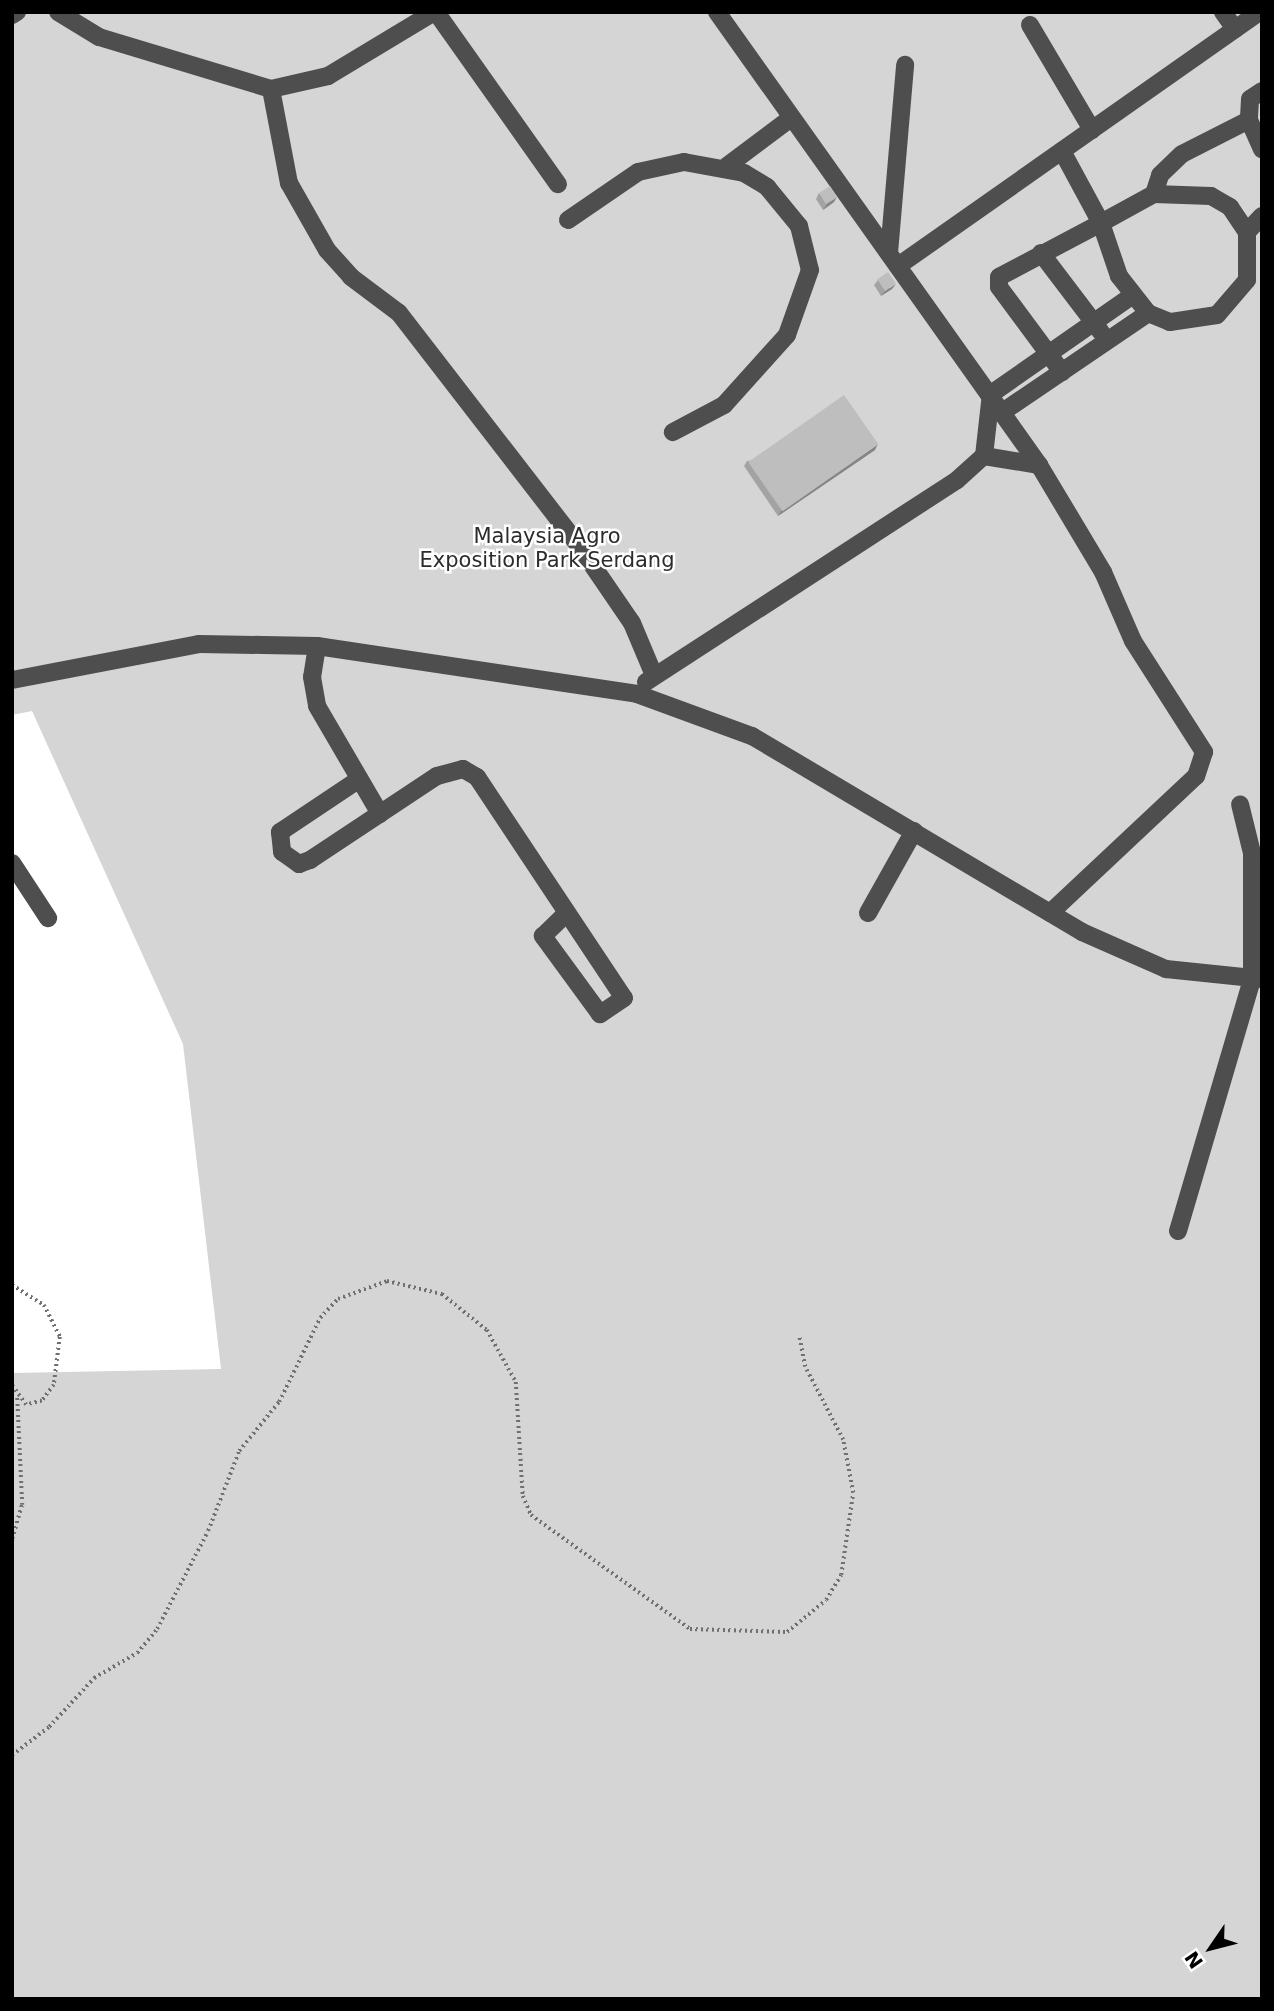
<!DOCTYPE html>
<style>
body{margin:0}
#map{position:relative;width:1274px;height:2011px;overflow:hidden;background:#fff;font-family:"DejaVu Sans",sans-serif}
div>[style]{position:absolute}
.green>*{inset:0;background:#d5d5d5}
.path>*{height:3.5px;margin-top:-1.75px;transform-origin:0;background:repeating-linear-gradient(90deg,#707070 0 2px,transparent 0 5.5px)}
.minor>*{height:18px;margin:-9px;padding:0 9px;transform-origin:9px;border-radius:9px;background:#4e4e4e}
.wall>*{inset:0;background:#a3a3a3}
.shaded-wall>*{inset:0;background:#858585}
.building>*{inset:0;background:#bebebe;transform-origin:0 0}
span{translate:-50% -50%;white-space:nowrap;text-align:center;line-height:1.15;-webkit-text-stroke:5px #fff;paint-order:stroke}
.park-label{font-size:21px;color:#2c2c2c}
.frame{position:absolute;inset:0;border:14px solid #000;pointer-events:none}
.north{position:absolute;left:1176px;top:1913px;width:70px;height:70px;-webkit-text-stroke:5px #fff;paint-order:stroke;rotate:235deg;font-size:19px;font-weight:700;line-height:28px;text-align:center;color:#000}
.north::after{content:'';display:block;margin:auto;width:24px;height:32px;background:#000;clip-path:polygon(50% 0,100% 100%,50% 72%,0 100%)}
</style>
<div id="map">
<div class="green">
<i style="clip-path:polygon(12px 12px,1262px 12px,1262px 1999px,12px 1999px,12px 1373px,221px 1369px,183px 1044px,32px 711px,12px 715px)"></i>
</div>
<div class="path">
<i style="left:12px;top:1285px;width:38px;rotate:32deg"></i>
<i style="left:44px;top:1305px;width:36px;rotate:63deg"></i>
<i style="left:60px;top:1337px;width:48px;rotate:97.1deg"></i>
<i style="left:54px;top:1385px;width:20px;rotate:127deg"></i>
<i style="left:42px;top:1401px;width:16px;rotate:166deg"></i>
<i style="left:26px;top:1405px;width:24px;rotate:-126deg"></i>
<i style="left:12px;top:1539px;width:35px;rotate:-74deg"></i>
<i style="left:22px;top:1505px;width:108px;rotate:-92.7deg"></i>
<i style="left:12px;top:1755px;width:46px;rotate:-37.1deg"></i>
<i style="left:49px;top:1727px;width:67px;rotate:-47.4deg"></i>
<i style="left:94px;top:1678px;width:50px;rotate:-30.2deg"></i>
<i style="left:137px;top:1653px;width:31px;rotate:-50deg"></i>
<i style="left:157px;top:1629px;width:110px;rotate:-62.5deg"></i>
<i style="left:208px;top:1531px;width:86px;rotate:-68.8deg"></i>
<i style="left:239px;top:1451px;width:63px;rotate:-50.8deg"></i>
<i style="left:279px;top:1402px;width:93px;rotate:-64deg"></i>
<i style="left:320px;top:1318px;width:26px;rotate:-47deg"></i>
<i style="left:338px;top:1299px;width:52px;rotate:-20.2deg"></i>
<i style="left:387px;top:1281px;width:57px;rotate:13.3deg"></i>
<i style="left:442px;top:1294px;width:58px;rotate:38.7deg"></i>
<i style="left:487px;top:1330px;width:60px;rotate:60.9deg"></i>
<i style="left:516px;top:1382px;width:114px;rotate:86.5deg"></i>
<i style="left:523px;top:1496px;width:21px;rotate:67deg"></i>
<i style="left:531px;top:1515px;width:196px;rotate:35.6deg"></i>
<i style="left:690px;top:1629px;width:97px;rotate:1.8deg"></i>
<i style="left:787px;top:1632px;width:50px;rotate:-39.4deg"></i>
<i style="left:826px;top:1600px;width:29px;rotate:-59deg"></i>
<i style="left:841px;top:1575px;width:83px;rotate:-81.7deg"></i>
<i style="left:853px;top:1493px;width:54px;rotate:-100.7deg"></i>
<i style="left:843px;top:1440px;width:82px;rotate:-117.5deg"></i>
<i style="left:805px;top:1367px;width:31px;rotate:-101deg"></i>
</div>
<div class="minor">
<i style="left:58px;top:12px;width:48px;rotate:31.4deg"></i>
<i style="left:99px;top:37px;width:180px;rotate:16.8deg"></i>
<i style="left:271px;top:89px;width:58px;rotate:-12.8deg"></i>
<i style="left:328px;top:76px;width:124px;rotate:-31.1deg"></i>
<i style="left:436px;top:12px;width:211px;rotate:54.7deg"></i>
<i style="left:717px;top:12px;width:556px;rotate:54.59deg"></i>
<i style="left:1039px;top:465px;width:125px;rotate:59.1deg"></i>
<i style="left:1103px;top:572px;width:75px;rotate:66.5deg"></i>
<i style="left:1133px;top:641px;width:132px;rotate:57.4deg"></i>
<i style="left:1204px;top:752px;width:25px;rotate:108deg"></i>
<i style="left:1196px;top:776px;width:200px;rotate:136.8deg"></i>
<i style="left:1223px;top:12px;width:21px;rotate:55deg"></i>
<i style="left:12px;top:15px;width:6px;rotate:-31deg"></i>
<i style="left:1030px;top:25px;width:122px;rotate:59.4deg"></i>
<i style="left:271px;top:89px;width:96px;rotate:79.2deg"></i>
<i style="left:289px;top:183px;width:77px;rotate:60.4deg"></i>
<i style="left:327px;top:250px;width:36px;rotate:48deg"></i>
<i style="left:351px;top:277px;width:60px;rotate:36.9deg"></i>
<i style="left:399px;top:313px;width:299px;rotate:52.3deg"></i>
<i style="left:582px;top:550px;width:88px;rotate:55.6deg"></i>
<i style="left:632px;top:623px;width:54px;rotate:67.2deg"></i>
<i style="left:1262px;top:91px;width:14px;rotate:146deg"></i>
<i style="left:1250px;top:99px;width:21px;rotate:93deg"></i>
<i style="left:1249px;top:120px;width:32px;rotate:66deg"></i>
<i style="left:1062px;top:151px;width:82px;rotate:61.6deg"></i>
<i style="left:1101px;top:223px;width:115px;rotate:152.1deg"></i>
<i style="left:999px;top:277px;width:10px;rotate:90deg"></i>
<i style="left:999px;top:287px;width:106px;rotate:53.5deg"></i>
<i style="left:727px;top:166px;width:80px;rotate:-36.9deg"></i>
<i style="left:1154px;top:194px;width:57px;rotate:2deg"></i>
<i style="left:1211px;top:196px;width:22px;rotate:30deg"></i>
<i style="left:1230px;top:207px;width:30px;rotate:56deg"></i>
<i style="left:1247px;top:232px;width:48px;rotate:90deg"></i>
<i style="left:1247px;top:280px;width:46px;rotate:130.6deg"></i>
<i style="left:1217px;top:315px;width:48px;rotate:171.5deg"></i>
<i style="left:1170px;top:322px;width:24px;rotate:-158deg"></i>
<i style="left:1148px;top:313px;width:47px;rotate:-128.1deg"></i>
<i style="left:1119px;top:276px;width:56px;rotate:-108.8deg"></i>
<i style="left:1101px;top:223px;width:60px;rotate:-28.7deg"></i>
<i style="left:1154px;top:194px;width:20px;rotate:-72deg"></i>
<i style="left:1160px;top:175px;width:30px;rotate:-44deg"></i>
<i style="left:1182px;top:154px;width:75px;rotate:-26.9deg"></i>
<i style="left:568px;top:220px;width:85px;rotate:-34.4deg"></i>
<i style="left:638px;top:172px;width:47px;rotate:-12.3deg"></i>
<i style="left:684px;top:162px;width:61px;rotate:10.4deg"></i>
<i style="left:744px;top:173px;width:27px;rotate:31deg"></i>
<i style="left:767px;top:187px;width:50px;rotate:50.6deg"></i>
<i style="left:799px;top:226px;width:45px;rotate:76deg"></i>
<i style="left:810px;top:270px;width:69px;rotate:109.5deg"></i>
<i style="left:787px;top:335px;width:94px;rotate:132deg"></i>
<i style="left:724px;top:405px;width:58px;rotate:152.1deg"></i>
<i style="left:1247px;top:232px;width:22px;rotate:-47deg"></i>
<i style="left:889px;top:253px;width:189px;rotate:-85.1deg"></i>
<i style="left:1041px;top:253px;width:99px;rotate:52.8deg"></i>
<i style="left:898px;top:266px;width:441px;rotate:-35.1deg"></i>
<i style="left:1004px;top:411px;width:174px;rotate:-34.2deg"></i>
<i style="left:984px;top:456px;width:56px;rotate:9.3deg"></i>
<i style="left:317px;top:646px;width:31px;rotate:99deg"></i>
<i style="left:312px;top:677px;width:29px;rotate:80deg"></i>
<i style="left:317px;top:706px;width:125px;rotate:59.7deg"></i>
<i style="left:12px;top:680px;width:190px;rotate:-10.9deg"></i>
<i style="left:199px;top:644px;width:64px;rotate:0.9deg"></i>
<i style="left:263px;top:645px;width:54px;rotate:1.1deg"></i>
<i style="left:317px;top:646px;width:324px;rotate:8.5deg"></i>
<i style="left:637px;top:694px;width:122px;rotate:20.1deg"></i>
<i style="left:752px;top:736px;width:384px;rotate:30.7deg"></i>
<i style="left:1082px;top:932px;width:92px;rotate:23.8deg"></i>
<i style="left:1166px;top:969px;width:97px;rotate:5.9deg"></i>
<i style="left:646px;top:682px;width:371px;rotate:-33deg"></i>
<i style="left:957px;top:480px;width:36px;rotate:-42deg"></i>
<i style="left:984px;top:456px;width:62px;rotate:-83.6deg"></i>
<i style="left:991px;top:394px;width:169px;rotate:-34.9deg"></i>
<i style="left:358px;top:780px;width:94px;rotate:146.3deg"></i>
<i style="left:280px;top:832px;width:20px;rotate:84deg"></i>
<i style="left:282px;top:852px;width:21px;rotate:35deg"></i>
<i style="left:299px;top:864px;width:12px;rotate:-20deg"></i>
<i style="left:310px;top:860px;width:152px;rotate:-33.5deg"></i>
<i style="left:437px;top:776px;width:27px;rotate:-15deg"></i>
<i style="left:463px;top:769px;width:16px;rotate:30deg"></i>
<i style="left:477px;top:777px;width:265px;rotate:56.4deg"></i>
<i style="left:624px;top:998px;width:29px;rotate:146deg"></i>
<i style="left:600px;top:1014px;width:97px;rotate:-126.2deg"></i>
<i style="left:543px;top:936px;width:33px;rotate:-44deg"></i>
<i style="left:12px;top:863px;width:66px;rotate:56.8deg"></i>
<i style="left:868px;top:913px;width:94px;rotate:-60.7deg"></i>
<i style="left:1178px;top:1231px;width:262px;rotate:-73.6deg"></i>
<i style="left:1252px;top:980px;width:127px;rotate:-90deg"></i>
<i style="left:1252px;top:853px;width:50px;rotate:-103.8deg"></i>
</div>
<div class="wall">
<i style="clip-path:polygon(819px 193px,834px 202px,823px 210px,816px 199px)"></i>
<i style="clip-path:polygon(878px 280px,892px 289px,881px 296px,874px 285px)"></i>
<i style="clip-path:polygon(875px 450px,778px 516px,744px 466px,747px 461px)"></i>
</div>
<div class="shaded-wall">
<i style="clip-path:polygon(837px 197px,834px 202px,823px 210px,827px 204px)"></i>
<i style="clip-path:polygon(896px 284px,892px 289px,881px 296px,885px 291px)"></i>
<i style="clip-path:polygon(878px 444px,875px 450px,778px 516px,781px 511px)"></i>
</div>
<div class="building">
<i style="left:830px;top:186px;width:13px;height:13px;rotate:58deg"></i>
<i style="left:888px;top:272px;width:14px;height:13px;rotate:56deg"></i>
<i style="left:844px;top:395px;width:60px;height:117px;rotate:55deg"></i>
</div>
<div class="park-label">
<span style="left:547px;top:548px">Malaysia Agro<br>Exposition Park Serdang</span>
</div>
<div class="frame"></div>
<div class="north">N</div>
</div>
